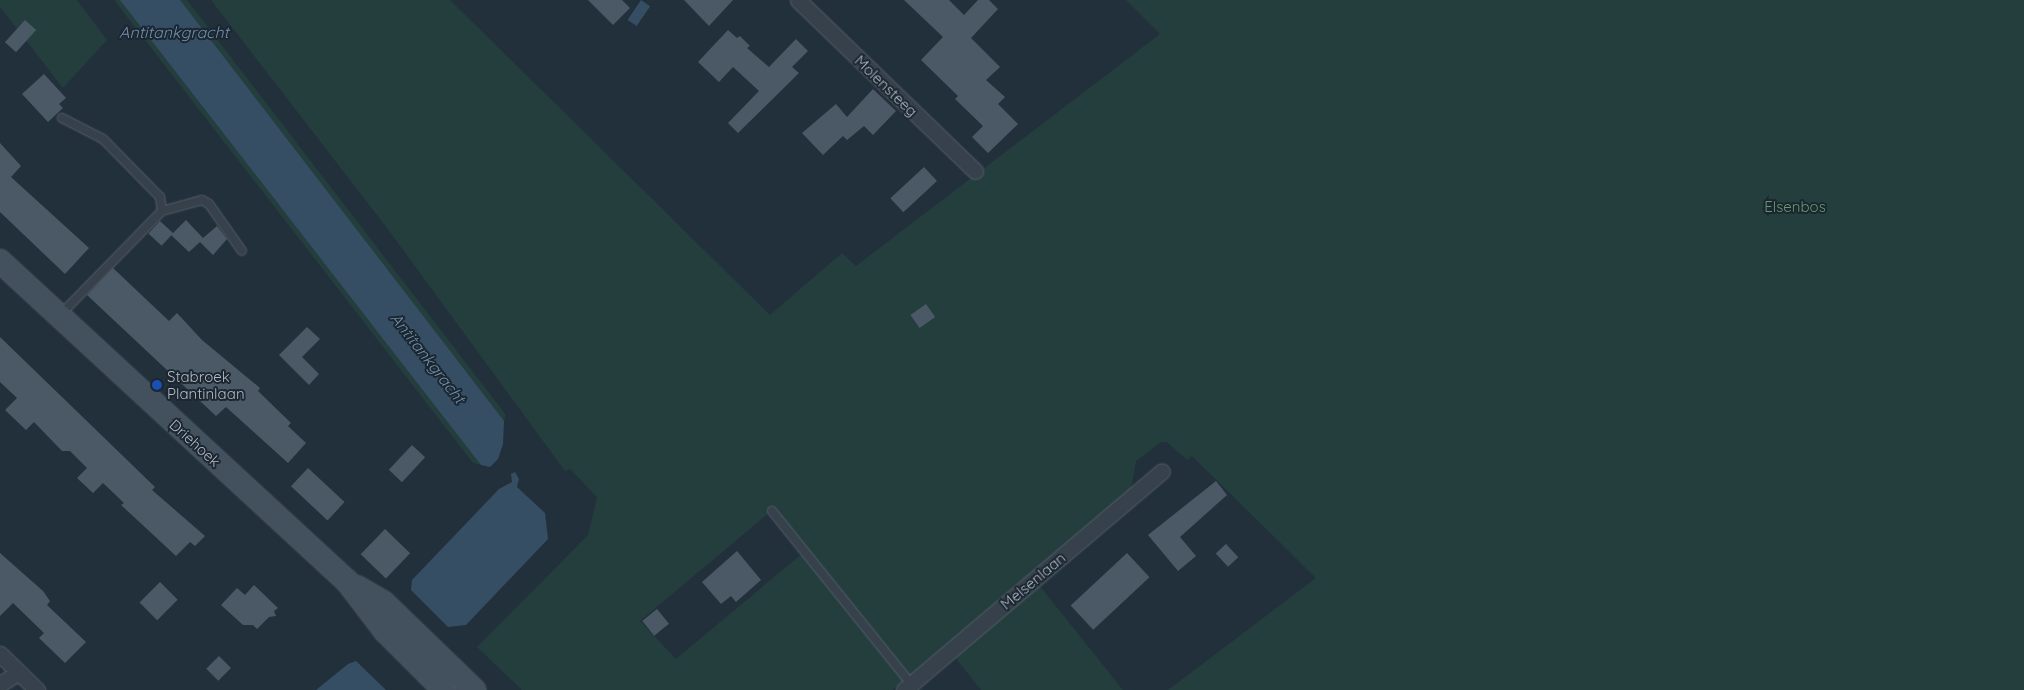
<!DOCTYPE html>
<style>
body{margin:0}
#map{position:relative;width:2024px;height:690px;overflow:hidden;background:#22303c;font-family:Quicksand,sans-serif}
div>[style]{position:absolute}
.green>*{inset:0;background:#243d3d}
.water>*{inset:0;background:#354e63;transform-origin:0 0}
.building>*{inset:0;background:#4b5967;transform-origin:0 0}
.roads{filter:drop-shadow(0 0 1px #545f6a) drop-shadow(0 0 1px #545f6a)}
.service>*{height:8px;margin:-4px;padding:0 4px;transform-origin:4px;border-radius:4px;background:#36414c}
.minor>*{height:15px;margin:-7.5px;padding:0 7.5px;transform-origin:7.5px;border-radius:7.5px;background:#36414c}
.secondary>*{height:22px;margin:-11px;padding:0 11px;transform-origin:11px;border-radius:11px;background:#43515f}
.dots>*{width:14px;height:14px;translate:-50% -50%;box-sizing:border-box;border:2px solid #1b2630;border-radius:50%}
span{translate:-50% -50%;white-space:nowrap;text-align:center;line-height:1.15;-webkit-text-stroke:4px #1b2630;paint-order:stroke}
.street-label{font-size:15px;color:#b1bcc8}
.park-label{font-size:15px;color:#67996d}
.poi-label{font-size:15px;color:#b1bcc8}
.left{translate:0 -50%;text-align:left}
.water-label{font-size:16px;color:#7091ac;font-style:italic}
</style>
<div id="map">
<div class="green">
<i style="clip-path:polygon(0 0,77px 0,107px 40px,63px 88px,0 7px)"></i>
<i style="clip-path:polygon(114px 0,127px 0,481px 457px,481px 465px,473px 463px)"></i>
<i style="clip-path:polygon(174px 0,187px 0,506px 415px,504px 421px,498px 420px)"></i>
<i style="clip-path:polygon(evenodd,211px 0,450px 0,770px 315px,842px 253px,856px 266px,1160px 34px,1126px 0,2024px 0,2024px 690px,1168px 690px,1316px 578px,1192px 456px,1187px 460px,1167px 442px,1161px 442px,1136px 461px,1131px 490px,893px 690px,522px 690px,477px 647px,588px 535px,597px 497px,570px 469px,565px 471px,387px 228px,211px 0,771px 511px,804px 552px,676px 659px,640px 621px,771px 511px)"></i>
<i style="clip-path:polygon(1039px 585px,1123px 690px,981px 690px,954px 656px)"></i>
</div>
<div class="water">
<i style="clip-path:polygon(120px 0,180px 0,504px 421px,503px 444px,498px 459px,490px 467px,481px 465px)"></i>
<i style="left:641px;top:0;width:11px;height:24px;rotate:34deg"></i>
<i style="clip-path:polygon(515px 472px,519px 479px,517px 487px,545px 513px,548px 539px,466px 625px,448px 627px,411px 590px,412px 580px,499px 489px,512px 482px,511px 474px)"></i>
<i style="clip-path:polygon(356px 661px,386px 690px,316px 690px,348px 664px)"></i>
</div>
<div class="building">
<i style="clip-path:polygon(588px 0,622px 0,630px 8px,613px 25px)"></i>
<i style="clip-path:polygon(684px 0,733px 0,709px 26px)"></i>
<i style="clip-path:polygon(904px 0,949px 0,964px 15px,978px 0,989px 0,998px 9px,971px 38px,1000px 67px,986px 80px,1005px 97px,998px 104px,1018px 124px,988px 153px,972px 137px,983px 126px,955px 99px,958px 96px,921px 60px,943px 37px)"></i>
<i style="left:25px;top:20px;width:15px;height:30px;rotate:42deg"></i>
<i style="clip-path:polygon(728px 30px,737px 38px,740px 36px,750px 46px,747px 48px,769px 67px,796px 39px,808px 51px,792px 67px,799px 73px,738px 133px,728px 123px,759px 91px,733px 67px,719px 82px,698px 62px)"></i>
<i style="clip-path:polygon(44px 74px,66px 98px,59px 104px,63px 108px,48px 122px,22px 94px)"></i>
<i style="clip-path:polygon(873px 89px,896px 111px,873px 135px,864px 126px,847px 140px,843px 136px,823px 155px,802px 133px,836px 104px,847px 117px)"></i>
<i style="clip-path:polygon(0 143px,21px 166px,11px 177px,89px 248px,65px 274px,0 212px)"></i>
<i style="left:924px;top:167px;width:19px;height:46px;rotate:47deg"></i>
<i style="clip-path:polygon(186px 220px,203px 238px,217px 226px,227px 239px,213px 255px,200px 242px,189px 252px,171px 235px)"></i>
<i style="left:160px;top:221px;width:18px;height:17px;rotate:43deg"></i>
<i style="clip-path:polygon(113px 268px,169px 321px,177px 313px,202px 340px,260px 388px,258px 391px,291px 423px,288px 426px,306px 443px,288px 463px,226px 407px,216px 416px,87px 295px)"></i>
<i style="left:926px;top:304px;width:16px;height:19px;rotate:55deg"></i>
<i style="clip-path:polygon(307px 327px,320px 339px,302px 357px,319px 374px,309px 385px,279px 355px)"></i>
<i style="clip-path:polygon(0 337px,155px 487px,152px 490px,205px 536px,195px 546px,190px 542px,176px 556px,121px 505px,124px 503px,103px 483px,93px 493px,77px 478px,87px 468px,70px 451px,62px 451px,34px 422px,26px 430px,5px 410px,17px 398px,0 382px)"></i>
<i style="left:412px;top:445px;width:18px;height:34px;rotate:43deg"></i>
<i style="left:308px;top:468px;width:50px;height:25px;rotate:43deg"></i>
<i style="clip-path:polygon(1216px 481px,1227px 495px,1180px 537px,1196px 556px,1178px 571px,1148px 535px)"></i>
<i style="left:385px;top:529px;width:35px;height:35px;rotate:44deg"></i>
<i style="left:1226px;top:544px;width:18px;height:14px;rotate:47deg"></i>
<i style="clip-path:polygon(737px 551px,761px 580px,736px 602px,731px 596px,721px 604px,702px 582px)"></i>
<i style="clip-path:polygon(0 553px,43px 591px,50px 601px,47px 605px,86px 642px,65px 663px,39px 638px,44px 633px,13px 603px,0 616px)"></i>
<i style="left:1127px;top:553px;width:33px;height:77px;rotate:47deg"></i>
<i style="left:160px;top:582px;width:25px;height:29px;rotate:45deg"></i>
<i style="clip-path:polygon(254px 585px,278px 608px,274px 611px,276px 616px,269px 617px,257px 629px,253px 625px,243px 625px,221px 605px,237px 588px,245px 595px)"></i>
<i style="left:657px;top:609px;width:19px;height:19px;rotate:51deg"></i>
<i style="left:219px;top:656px;width:17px;height:18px;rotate:45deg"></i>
</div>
<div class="roads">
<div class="service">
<i style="left:62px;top:118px;width:46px;rotate:27.1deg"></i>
<i style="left:103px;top:139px;width:81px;rotate:45.5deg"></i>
<i style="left:160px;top:197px;width:14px;rotate:82deg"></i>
<i style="left:60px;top:315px;width:146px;rotate:-45.6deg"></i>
<i style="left:162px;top:211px;width:41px;rotate:-15.4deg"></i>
<i style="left:202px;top:200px;width:8px;rotate:30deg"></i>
<i style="left:209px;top:204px;width:57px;rotate:54.9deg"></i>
<i style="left:772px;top:511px;width:222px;rotate:51.2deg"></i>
</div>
<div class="minor">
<i style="left:798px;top:0;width:246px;rotate:44deg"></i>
<i style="left:0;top:654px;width:52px;rotate:44.2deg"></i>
<i style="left:0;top:684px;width:22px;rotate:-32deg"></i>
<i style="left:904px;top:690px;width:338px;rotate:-40.3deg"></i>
</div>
<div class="secondary">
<i style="left:0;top:261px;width:472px;rotate:42.7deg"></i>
<i style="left:347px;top:581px;width:63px;rotate:52.8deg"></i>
<i style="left:385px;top:631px;width:83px;rotate:45deg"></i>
<i style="left:357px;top:587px;width:30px;rotate:30deg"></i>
<i style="left:383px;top:602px;width:127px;rotate:44deg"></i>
</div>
</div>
<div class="dots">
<i style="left:157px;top:385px;background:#1a4fb4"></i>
</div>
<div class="street-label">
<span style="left:886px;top:86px;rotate:44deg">Molensteeg</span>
<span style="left:195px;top:443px;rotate:42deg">Driehoek</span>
<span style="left:1033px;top:581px;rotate:-40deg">Melsenlaan</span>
</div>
<div class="park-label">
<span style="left:1795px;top:207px">Elsenbos</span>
</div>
<div class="poi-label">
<span class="left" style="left:167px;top:385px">Stabroek<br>Plantinlaan</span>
</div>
<div class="water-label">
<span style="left:174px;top:32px">Antitankgracht</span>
<span style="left:428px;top:358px;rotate:52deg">Antitankgracht</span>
</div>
</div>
